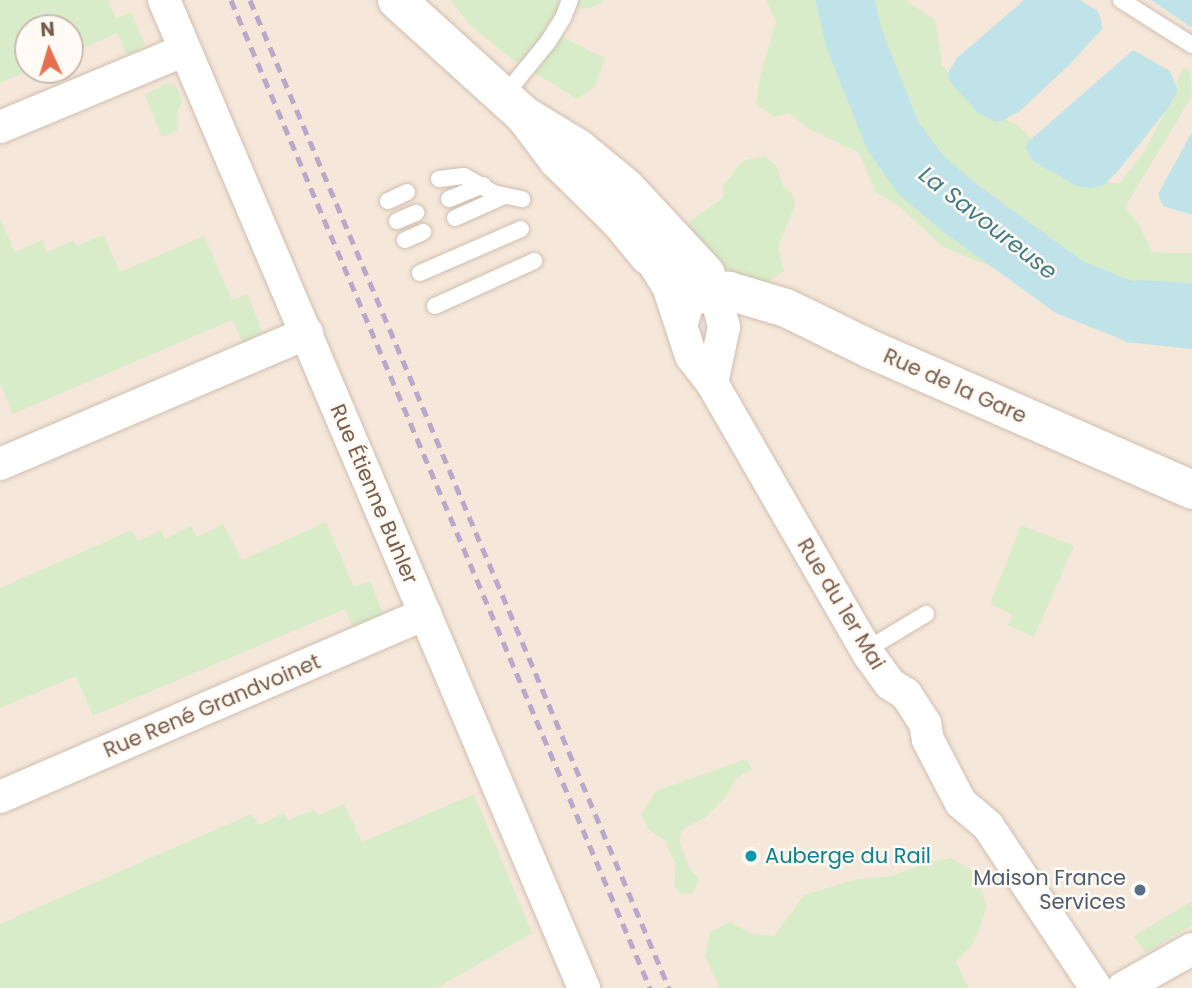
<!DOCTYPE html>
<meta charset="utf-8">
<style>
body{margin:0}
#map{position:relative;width:1192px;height:988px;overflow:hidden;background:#fdf6ec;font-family:Poppins,sans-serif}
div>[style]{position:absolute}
.residential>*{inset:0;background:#f5e8da}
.green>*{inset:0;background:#d8ecc9}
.water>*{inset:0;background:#bfe3e8}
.river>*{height:58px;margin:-29px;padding:0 29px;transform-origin:29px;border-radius:29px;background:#bfe3e8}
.roads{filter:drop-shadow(0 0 2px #d1beb0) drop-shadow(0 0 2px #d1beb0)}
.lane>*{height:16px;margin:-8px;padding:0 8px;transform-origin:8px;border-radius:8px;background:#fff}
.street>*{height:32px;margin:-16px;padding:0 16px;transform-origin:16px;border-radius:16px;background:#fff}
.secondary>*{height:38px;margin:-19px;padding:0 19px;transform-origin:19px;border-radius:19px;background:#fff}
.rail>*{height:5px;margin-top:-2.5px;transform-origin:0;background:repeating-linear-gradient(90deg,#b9a8c9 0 10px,transparent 0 17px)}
.dots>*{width:19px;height:19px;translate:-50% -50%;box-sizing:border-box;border:4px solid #fffaf3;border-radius:50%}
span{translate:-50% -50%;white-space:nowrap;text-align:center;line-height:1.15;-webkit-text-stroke:5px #fffaf3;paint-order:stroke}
.street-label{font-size:21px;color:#7a5c4d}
.culture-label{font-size:21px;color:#0d838f}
.left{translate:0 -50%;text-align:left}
.service-label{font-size:21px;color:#4e5e75}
.right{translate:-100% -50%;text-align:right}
.water-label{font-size:23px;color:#437c86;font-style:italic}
.north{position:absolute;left:14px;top:14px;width:70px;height:70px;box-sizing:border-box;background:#fffaf3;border:2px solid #cabbb1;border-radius:50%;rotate:356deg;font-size:19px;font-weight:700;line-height:28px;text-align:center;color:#7a5c4d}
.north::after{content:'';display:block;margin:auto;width:24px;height:32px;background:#e76f51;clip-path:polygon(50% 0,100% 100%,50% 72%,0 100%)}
</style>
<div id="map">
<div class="residential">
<i style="clip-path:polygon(evenodd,0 0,1192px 0,1192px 988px,0 988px,0 0,28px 28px,70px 28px,70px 70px,28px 70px,28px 28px)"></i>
</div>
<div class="green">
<i style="clip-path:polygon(0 0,108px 0,116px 18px,131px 12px,145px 44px,128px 56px,117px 33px,70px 54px,70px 28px,28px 28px,28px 70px,31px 70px,0 83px)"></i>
<i style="clip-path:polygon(450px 0,605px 0,592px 8px,562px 9px,550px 31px,605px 58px,595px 87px,577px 99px,512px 59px,472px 27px)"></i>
<i style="clip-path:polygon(766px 0,906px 0,935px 20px,942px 65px,962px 87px,991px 114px,1017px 124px,1054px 161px,1083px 179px,1119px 184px,1144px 152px,1165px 112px,1183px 68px,1190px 71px,1192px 96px,1125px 207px,1140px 227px,1152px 252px,1192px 253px,1192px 283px,1141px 280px,1108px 283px,1074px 280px,1050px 264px,1035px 246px,999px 270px,943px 247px,896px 204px,876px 192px,859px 153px,809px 129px,789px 113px,775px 117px,756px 105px,761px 72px,776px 22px)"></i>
<i style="clip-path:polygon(167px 83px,175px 84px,183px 102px,177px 112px,177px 130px,162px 137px,145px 94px)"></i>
<i style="clip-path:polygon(765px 157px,776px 165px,784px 188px,792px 193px,795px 205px,778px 247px,784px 271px,763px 285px,721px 267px,688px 228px,690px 221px,723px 198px,724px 184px,744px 160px)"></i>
<i style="clip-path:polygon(0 219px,15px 252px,42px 240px,47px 252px,74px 240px,77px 246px,103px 235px,120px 272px,204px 236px,232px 300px,247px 294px,263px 333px,243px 343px,232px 320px,13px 414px,0 384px)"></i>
<i style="clip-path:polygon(326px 522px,354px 587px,370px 581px,384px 616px,355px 631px,345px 609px,93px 716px,76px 676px,0 708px,0 588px,132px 530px,138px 541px,161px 530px,165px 539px,191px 526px,197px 537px,223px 524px,242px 560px)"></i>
<i style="clip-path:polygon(1021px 525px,1074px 546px,1034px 637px,1008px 625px,1012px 614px,990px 604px)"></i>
<i style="clip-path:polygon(746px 759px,753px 769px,736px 778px,727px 795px,706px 817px,682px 830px,679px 840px,688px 866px,699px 879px,692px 894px,680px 893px,674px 885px,676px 865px,664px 839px,649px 830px,641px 814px,656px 791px)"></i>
<i style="clip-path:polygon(474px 794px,532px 933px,437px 988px,0 988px,0 924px,251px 814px,260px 825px,283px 813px,289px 820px,314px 810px,319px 815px,344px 804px,362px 842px)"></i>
<i style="clip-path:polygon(951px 858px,977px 873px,987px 907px,973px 944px,956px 962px,969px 988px,720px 988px,705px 956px,710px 932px,731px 922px,752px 934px,774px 936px,804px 895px,857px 879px,892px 876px,927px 863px)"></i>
<i style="clip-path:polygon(1192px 901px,1192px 925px,1146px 953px,1134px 936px)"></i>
</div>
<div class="water">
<i style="clip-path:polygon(1024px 0,1080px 0,1098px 11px,1103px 28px,1069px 65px,1020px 111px,1002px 121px,995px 122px,977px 112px,954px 86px,948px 78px,949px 71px,957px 58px)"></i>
<i style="clip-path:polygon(1151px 0,1192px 0,1192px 27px,1191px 27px)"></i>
<i style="clip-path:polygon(1133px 50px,1170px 71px,1178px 91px,1165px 112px,1117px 172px,1104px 185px,1091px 188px,1079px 187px,1033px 161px,1025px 147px,1030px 140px)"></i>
<i style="clip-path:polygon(1192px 132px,1192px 215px,1163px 206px,1158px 194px)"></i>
<i style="clip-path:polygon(1035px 245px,1050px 264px,1074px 280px,1108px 283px,1141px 280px,1192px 283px,1192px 343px,1109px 321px,1050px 299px,999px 270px)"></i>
</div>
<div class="river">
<i style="left:845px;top:0;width:42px;rotate:76.3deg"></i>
<i style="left:855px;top:41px;width:102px;rotate:68.2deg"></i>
<i style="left:893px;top:136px;width:48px;rotate:54.3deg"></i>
<i style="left:921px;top:175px;width:51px;rotate:40.2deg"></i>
<i style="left:960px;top:208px;width:135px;rotate:35.9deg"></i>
<i style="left:1069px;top:287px;width:72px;rotate:21.9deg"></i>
<i style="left:1136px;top:314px;width:56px;rotate:6.1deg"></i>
</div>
<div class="roads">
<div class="lane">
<i style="left:1121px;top:0;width:84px;rotate:32.4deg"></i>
<i style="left:503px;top:97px;width:71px;rotate:-50.7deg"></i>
<i style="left:548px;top:42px;width:28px;rotate:-58deg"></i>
<i style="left:563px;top:18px;width:19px;rotate:-69deg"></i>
<i style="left:439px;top:179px;width:25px;rotate:-7deg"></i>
<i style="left:464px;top:176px;width:34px;rotate:30deg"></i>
<i style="left:493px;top:193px;width:30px;rotate:12deg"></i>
<i style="left:449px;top:199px;width:37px;rotate:-22deg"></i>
<i style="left:388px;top:201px;width:21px;rotate:-25deg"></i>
<i style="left:455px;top:218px;width:51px;rotate:-24.1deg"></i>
<i style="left:397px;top:221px;width:21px;rotate:-23deg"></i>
<i style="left:405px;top:240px;width:20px;rotate:-24deg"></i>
<i style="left:420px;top:273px;width:110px;rotate:-23.5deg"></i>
<i style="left:435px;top:306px;width:109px;rotate:-24.4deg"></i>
<i style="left:866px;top:650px;width:70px;rotate:-31deg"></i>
</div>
<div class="street">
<i style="left:164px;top:0;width:1074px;rotate:66.97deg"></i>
<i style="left:0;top:127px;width:200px;rotate:-22.6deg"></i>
<i style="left:649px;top:256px;width:36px;rotate:58deg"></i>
<i style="left:668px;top:286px;width:74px;rotate:71.8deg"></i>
<i style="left:691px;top:356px;width:34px;rotate:52deg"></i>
<i style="left:712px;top:383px;width:57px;rotate:-77.9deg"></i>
<i style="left:724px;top:327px;width:36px;rotate:-104deg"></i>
<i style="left:715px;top:292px;width:29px;rotate:160deg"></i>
<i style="left:688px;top:302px;width:22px;rotate:106deg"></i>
<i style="left:712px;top:383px;width:314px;rotate:60deg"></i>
<i style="left:869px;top:655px;width:36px;rotate:54deg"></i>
<i style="left:890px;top:684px;width:19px;rotate:32deg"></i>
<i style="left:906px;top:694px;width:35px;rotate:57deg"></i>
<i style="left:925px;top:723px;width:17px;rotate:80deg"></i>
<i style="left:928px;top:740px;width:71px;rotate:62.4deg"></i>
<i style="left:961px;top:803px;width:35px;rotate:40deg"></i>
<i style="left:988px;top:826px;width:195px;rotate:56.3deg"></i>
<i style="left:0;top:464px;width:334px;rotate:-23.1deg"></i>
<i style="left:0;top:797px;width:463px;rotate:-23.3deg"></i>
<i style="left:1123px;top:988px;width:79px;rotate:-29.5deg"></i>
</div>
<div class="secondary">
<i style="left:397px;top:0;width:173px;rotate:42.2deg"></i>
<i style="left:525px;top:116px;width:63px;rotate:31.4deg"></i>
<i style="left:579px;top:149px;width:61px;rotate:39.7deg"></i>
<i style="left:626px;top:188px;width:117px;rotate:47.1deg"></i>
<i style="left:525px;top:116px;width:55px;rotate:53.1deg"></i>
<i style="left:558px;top:160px;width:87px;rotate:44.5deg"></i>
<i style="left:620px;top:221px;width:45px;rotate:50.4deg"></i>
<i style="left:649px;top:256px;width:23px;rotate:15deg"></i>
<i style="left:671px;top:262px;width:37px;rotate:47deg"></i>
<i style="left:696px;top:289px;width:33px;rotate:3deg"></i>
<i style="left:729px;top:291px;width:59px;rotate:16.6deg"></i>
<i style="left:786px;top:308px;width:93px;rotate:26deg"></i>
<i style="left:870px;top:349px;width:352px;rotate:23.6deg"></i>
</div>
</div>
<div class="rail">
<i style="left:231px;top:0;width:1073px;rotate:67.02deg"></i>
<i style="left:250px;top:0;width:1073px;rotate:67.02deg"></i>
</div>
<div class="dots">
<i style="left:751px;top:856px;background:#0f9aa8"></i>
<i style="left:1140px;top:890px;background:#5c6f8a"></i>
</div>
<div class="street-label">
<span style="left:955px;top:386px;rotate:24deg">Rue de la Gare</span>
<span style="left:374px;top:494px;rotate:67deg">Rue Étienne Buhler</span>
<span style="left:841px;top:604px;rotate:59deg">Rue du 1er Mai</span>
<span style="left:212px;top:706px;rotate:-23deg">Rue René Grandvoinet</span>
</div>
<div class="culture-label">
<span class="left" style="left:765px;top:856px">Auberge du Rail</span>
</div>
<div class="service-label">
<span class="right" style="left:1126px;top:890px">Maison France<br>Services</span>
</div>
<div class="water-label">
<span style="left:988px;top:223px;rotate:38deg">La Savoureuse</span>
</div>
<div class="north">N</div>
</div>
